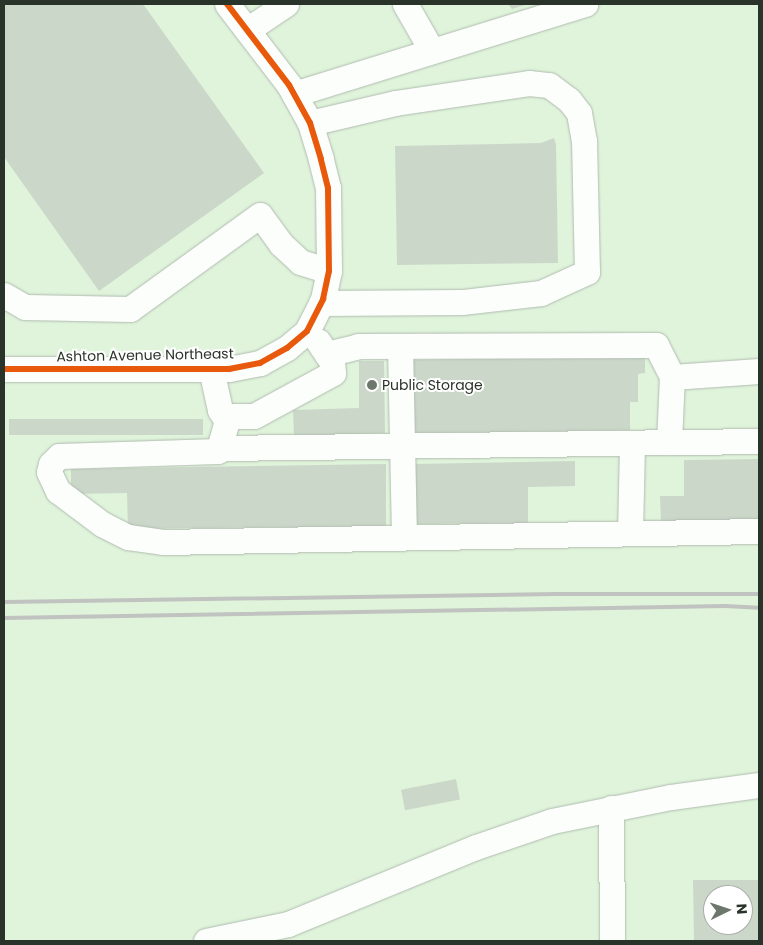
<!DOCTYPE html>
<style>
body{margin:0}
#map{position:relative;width:763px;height:945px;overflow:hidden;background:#e9f6e7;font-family:Poppins,sans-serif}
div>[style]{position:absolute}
.built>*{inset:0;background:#dff4db}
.building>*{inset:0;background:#cbd8c9;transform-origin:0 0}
.roads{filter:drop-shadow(0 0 1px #b1bbb0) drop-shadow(0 0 1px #b1bbb0)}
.minor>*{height:25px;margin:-12.5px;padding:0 12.5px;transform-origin:12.5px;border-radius:12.5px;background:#fcfefb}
.rail>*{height:4px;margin:-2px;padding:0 2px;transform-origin:2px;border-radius:2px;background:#c0c3c0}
.cycleway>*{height:6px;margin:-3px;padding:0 3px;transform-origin:3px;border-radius:3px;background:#e8590c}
.dots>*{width:14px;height:14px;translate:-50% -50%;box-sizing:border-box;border:2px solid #fff;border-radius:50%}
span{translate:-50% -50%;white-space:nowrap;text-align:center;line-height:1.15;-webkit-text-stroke:4px #fff;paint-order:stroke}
.street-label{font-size:14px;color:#2a3329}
.poi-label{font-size:14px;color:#2a3329}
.left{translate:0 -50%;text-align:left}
.frame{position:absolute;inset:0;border:5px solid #2a3329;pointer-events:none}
.north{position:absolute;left:703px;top:885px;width:50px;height:50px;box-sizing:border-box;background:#fff;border:1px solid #aaada9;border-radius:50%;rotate:86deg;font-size:14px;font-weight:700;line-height:20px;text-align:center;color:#2a3329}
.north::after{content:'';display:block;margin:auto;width:18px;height:22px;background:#6d776c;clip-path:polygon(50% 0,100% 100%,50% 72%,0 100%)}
</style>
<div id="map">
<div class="built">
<i style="clip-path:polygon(evenodd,4px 4px,759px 4px,759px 941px,4px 941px,4px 4px,713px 895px,743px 895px,743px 925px,713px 925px,713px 895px)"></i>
</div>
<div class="building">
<i style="clip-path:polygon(4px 4px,143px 4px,264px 173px,99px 291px,4px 157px)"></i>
<i style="clip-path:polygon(508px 4px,529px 4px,512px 9px)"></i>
<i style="clip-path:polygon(554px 138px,556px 144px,558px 263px,397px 265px,395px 146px,541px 143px)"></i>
<i style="clip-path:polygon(645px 356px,645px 373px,638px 374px,638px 402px,630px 402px,630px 430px,412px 433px,411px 360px)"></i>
<i style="clip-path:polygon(359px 361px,384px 361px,385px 433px,294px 436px,293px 410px,359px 408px)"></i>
<i style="left:203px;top:419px;width:16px;height:194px;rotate:90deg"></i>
<i style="clip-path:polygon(759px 459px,759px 520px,661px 521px,660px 496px,684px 496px,684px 460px)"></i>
<i style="clip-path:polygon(575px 461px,575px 486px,528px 487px,528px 523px,413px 524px,413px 464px)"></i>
<i style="clip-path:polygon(386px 464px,386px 526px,128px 529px,127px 493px,71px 494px,71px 469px)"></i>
<i style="left:456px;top:779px;width:21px;height:56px;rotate:79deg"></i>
<i style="clip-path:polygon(evenodd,693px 880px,759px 880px,759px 941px,694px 941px,693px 880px,713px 895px,743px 895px,743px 925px,713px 925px,713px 895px)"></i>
</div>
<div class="roads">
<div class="minor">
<i style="left:405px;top:4px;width:54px;rotate:60.1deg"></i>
<i style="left:247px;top:30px;width:47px;rotate:-33.7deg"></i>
<i style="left:294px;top:94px;width:305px;rotate:-17.2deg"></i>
<i style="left:310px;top:123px;width:87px;rotate:-13.2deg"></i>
<i style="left:395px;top:103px;width:135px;rotate:-8.5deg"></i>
<i style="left:529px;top:83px;width:20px;rotate:6deg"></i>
<i style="left:549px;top:85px;width:25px;rotate:37deg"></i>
<i style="left:569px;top:100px;width:16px;rotate:52deg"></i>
<i style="left:579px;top:113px;width:27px;rotate:80deg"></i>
<i style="left:584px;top:140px;width:132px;rotate:88.7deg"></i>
<i style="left:587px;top:272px;width:51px;rotate:155.5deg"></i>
<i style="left:541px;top:293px;width:80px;rotate:173.5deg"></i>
<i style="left:462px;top:302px;width:141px;rotate:179.6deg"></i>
<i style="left:4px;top:295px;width:24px;rotate:30deg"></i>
<i style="left:25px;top:307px;width:105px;rotate:1.1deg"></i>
<i style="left:130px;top:309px;width:160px;rotate:-35.9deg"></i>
<i style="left:260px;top:215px;width:36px;rotate:54deg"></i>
<i style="left:281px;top:244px;width:26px;rotate:43deg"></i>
<i style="left:300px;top:262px;width:30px;rotate:17deg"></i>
<i style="left:400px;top:346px;width:191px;rotate:88.8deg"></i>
<i style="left:327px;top:354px;width:32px;rotate:-14deg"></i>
<i style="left:358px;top:346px;width:298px;rotate:-0.2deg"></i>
<i style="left:656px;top:345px;width:36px;rotate:63deg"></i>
<i style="left:672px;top:377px;width:87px;rotate:-3.9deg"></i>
<i style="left:4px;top:369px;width:225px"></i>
<i style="left:229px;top:369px;width:32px;rotate:-11deg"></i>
<i style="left:260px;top:363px;width:31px;rotate:-29deg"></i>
<i style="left:287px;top:348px;width:26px;rotate:-40deg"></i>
<i style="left:307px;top:331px;width:36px;rotate:-63deg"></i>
<i style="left:323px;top:299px;width:29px;rotate:-78deg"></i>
<i style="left:329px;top:271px;width:83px;rotate:-90.7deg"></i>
<i style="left:328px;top:188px;width:30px;rotate:-104deg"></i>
<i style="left:321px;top:159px;width:38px;rotate:-107deg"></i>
<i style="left:310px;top:123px;width:43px;rotate:-118.9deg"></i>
<i style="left:289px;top:85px;width:102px;rotate:-127.4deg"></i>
<i style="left:211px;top:369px;width:42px;rotate:77.6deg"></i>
<i style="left:220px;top:410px;width:7px;rotate:56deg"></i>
<i style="left:224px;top:416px;width:30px"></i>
<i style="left:254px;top:416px;width:90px;rotate:-28.6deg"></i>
<i style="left:333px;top:373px;width:11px;rotate:-95deg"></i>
<i style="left:332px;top:362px;width:25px;rotate:-124deg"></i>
<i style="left:228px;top:417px;width:35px;rotate:106deg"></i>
<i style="left:218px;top:451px;width:159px;rotate:178.2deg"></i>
<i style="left:59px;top:456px;width:11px;rotate:135deg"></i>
<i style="left:51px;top:464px;width:8px;rotate:104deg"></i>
<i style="left:49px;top:472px;width:21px;rotate:65deg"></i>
<i style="left:58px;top:491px;width:55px;rotate:36.9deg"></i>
<i style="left:102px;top:524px;width:29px;rotate:27deg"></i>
<i style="left:128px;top:537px;width:35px;rotate:8deg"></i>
<i style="left:163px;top:542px;width:596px;rotate:-1.06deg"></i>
<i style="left:669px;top:442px;width:65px;rotate:-87.4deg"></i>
<i style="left:219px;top:448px;width:540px;rotate:-0.74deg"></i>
<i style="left:630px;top:533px;width:90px;rotate:-88.7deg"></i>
<i style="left:611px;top:808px;width:133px;rotate:89.6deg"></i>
<i style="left:206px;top:941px;width:84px;rotate:-11.7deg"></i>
<i style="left:288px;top:924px;width:203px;rotate:-22.3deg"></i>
<i style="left:476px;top:847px;width:80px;rotate:-18.9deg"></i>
<i style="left:552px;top:821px;width:121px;rotate:-11.4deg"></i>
<i style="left:671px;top:797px;width:89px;rotate:-7.8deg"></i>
</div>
</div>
<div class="rail">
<i style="left:4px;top:602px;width:552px;rotate:-0.83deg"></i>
<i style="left:556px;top:594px;width:203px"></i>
<i style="left:4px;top:618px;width:721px;rotate:-0.95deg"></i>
<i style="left:725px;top:606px;width:34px;rotate:3deg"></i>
</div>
<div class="cycleway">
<i style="left:4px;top:369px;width:225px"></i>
<i style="left:229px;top:369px;width:32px;rotate:-11deg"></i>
<i style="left:260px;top:363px;width:31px;rotate:-29deg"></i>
<i style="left:287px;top:348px;width:26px;rotate:-40deg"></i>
<i style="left:307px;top:331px;width:36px;rotate:-63deg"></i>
<i style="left:323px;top:299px;width:29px;rotate:-78deg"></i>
<i style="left:329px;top:271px;width:83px;rotate:-90.7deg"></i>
<i style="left:328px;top:188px;width:30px;rotate:-104deg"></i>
<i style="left:321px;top:159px;width:38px;rotate:-107deg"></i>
<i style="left:310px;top:123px;width:43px;rotate:-118.9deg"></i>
<i style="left:289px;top:85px;width:102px;rotate:-127.4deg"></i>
</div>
<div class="dots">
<i style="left:372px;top:385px;background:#6d776c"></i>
</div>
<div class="street-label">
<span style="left:145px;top:355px;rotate:-1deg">Ashton Avenue Northeast</span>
</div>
<div class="poi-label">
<span class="left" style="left:382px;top:385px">Public Storage</span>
</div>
<div class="frame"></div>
<div class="north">N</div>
</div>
